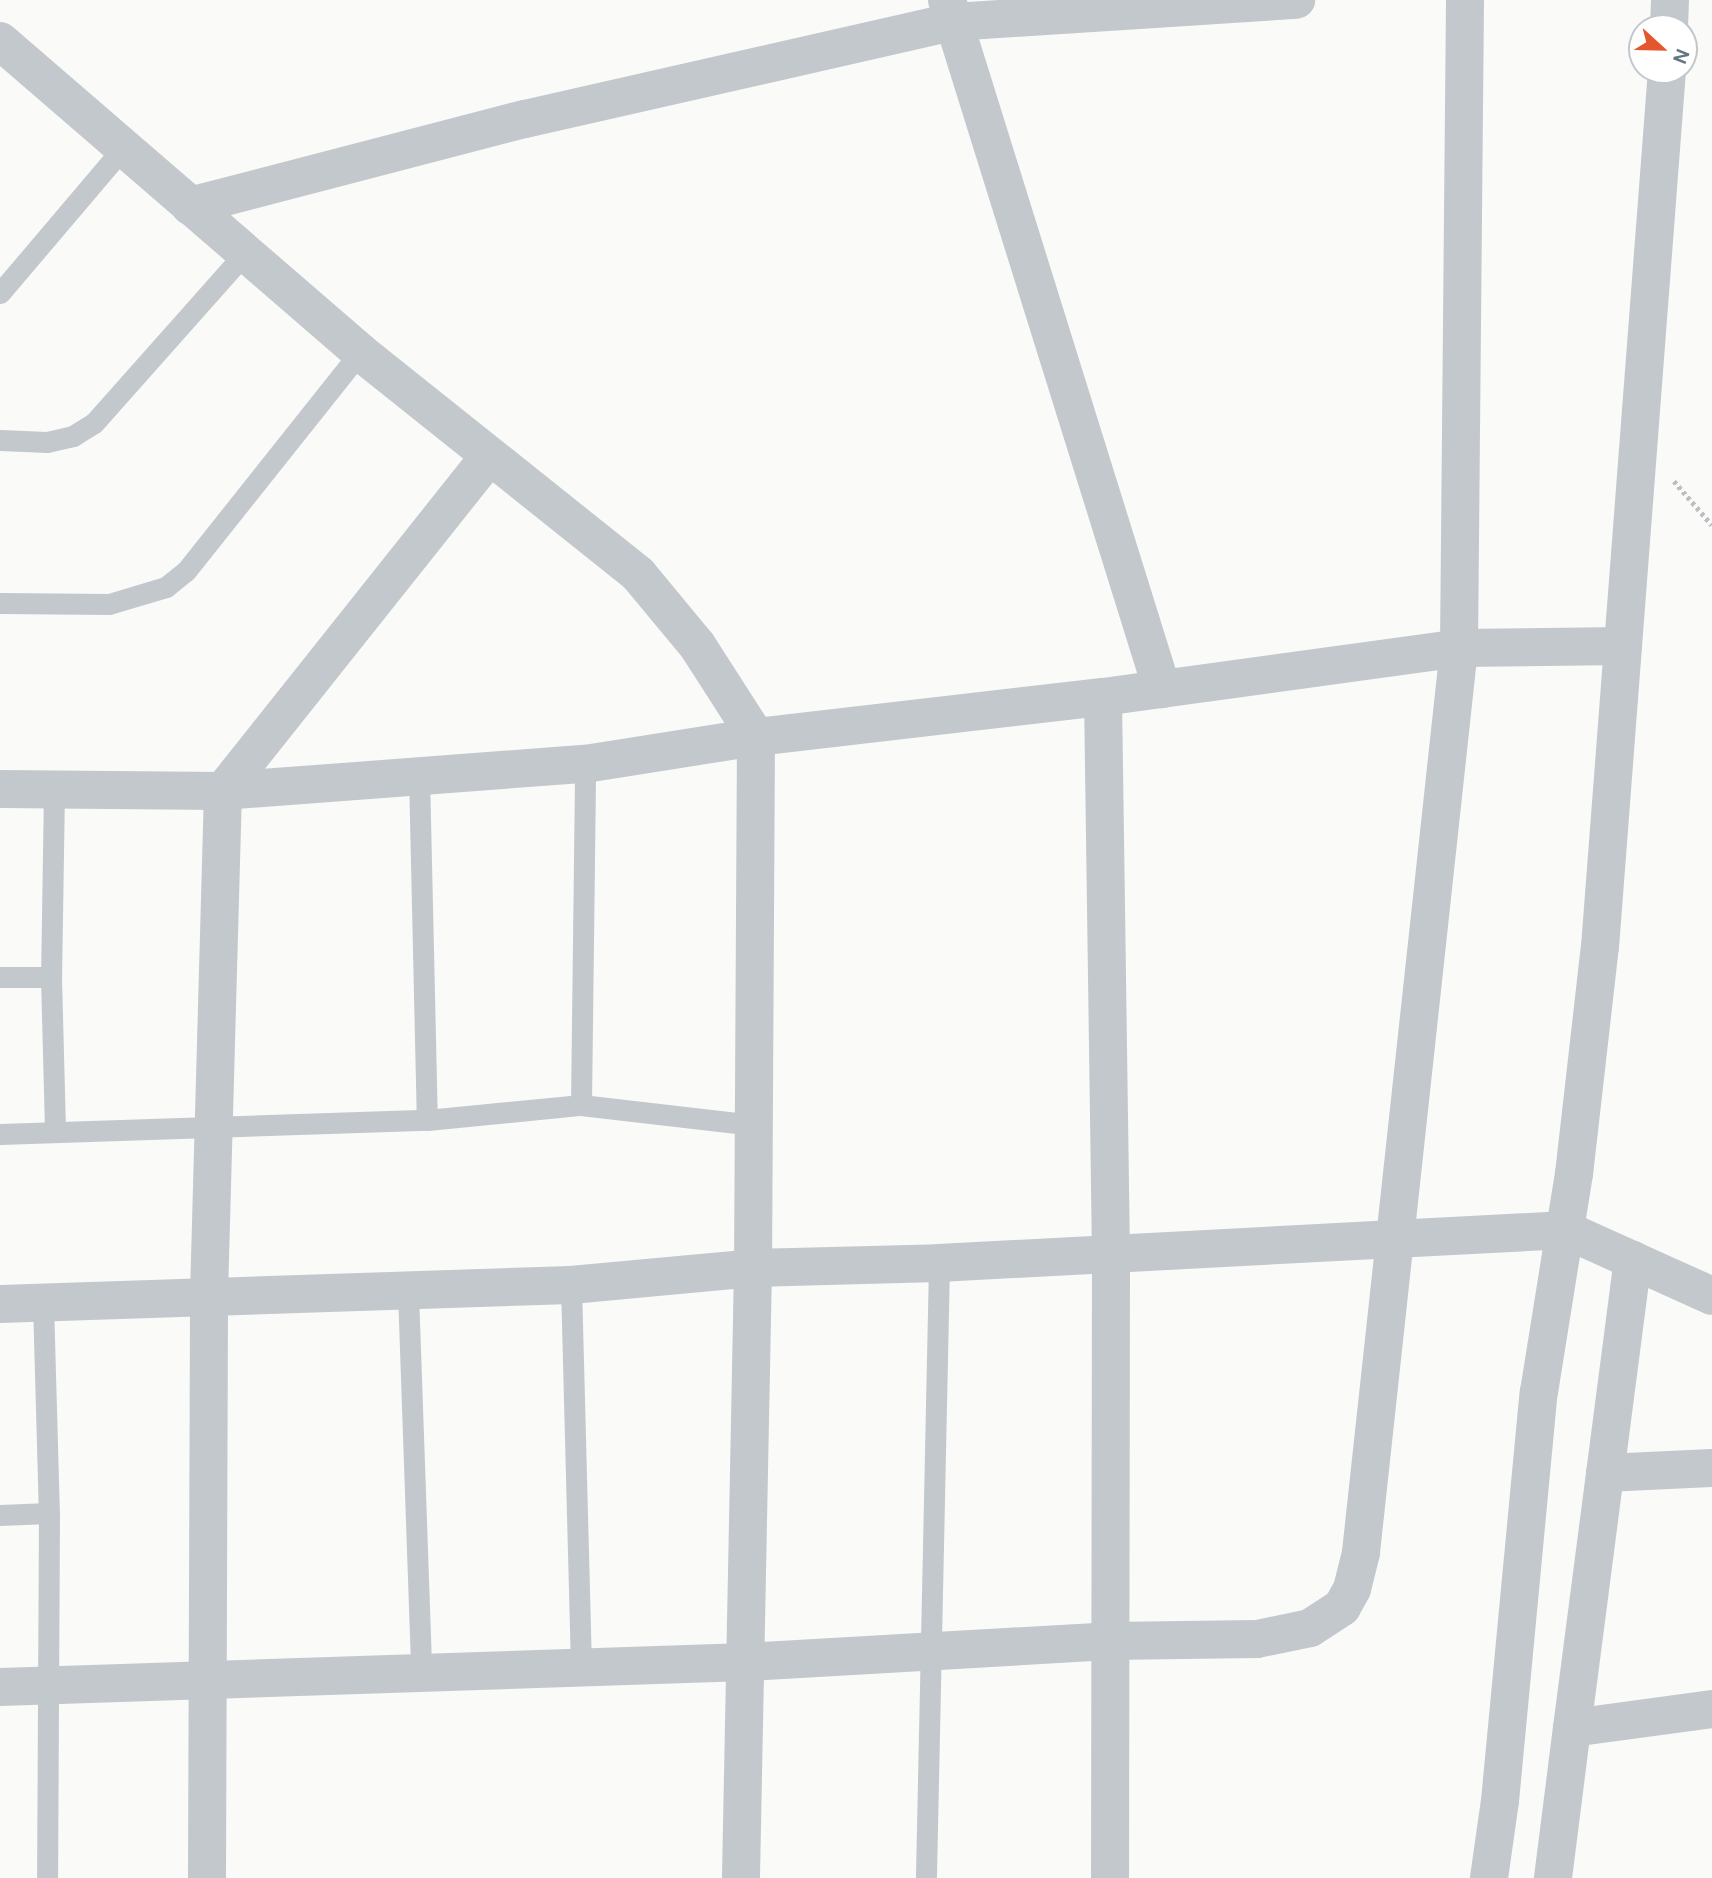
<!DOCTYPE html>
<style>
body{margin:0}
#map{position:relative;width:1712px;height:1878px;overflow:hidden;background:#fafaf8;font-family:"DM Sans",sans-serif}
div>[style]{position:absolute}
.path>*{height:4.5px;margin-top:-2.25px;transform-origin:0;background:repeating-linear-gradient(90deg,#bbbfc2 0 3.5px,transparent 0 7px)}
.lane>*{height:21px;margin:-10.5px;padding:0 10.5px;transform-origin:10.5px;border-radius:10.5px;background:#c3c8cc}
.street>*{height:38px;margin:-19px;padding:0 19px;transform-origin:19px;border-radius:19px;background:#c3c8cc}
span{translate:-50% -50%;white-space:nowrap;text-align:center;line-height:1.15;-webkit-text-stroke:7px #fff;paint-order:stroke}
.north{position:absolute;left:1628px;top:14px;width:70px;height:70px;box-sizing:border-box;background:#fff;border:2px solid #c1c8cd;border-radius:50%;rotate:112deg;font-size:19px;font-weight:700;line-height:28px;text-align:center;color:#657683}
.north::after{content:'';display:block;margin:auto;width:24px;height:32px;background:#e4572e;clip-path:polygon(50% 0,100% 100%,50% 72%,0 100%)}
</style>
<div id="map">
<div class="path">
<i style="left:1674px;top:481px;width:58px;rotate:49.2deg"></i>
</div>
<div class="lane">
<i style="left:0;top:293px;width:190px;rotate:-49.7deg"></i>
<i style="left:0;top:440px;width:47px;rotate:2.4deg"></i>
<i style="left:47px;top:442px;width:27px;rotate:-13deg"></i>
<i style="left:73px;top:436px;width:25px;rotate:-32deg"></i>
<i style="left:94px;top:423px;width:227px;rotate:-48.4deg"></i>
<i style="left:0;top:603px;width:109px;rotate:0.5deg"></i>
<i style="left:109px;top:604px;width:59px;rotate:-16.6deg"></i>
<i style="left:166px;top:587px;width:26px;rotate:-39deg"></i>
<i style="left:186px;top:571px;width:280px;rotate:-51.5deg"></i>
<i style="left:419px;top:774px;width:346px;rotate:88.7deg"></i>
<i style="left:54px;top:790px;width:187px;rotate:90.9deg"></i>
<i style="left:51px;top:977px;width:155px;rotate:88.5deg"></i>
<i style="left:0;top:977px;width:51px"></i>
<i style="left:581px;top:1105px;width:341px;rotate:-89.3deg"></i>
<i style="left:0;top:1134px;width:427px;rotate:-1.9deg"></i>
<i style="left:427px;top:1120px;width:155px;rotate:-5.6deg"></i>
<i style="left:581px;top:1105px;width:174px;rotate:6.6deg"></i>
<i style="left:571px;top:1285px;width:381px;rotate:88.5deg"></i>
<i style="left:408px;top:1292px;width:380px;rotate:88deg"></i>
<i style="left:43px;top:1302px;width:211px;rotate:88.4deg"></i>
<i style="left:49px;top:1513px;width:365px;rotate:90.3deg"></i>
<i style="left:0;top:1515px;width:49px;rotate:-2.3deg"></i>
<i style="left:926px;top:1875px;width:612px;rotate:-88.78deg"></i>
</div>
<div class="street">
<i style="left:947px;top:0;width:722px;rotate:72.67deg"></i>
<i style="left:1669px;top:28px;width:28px;rotate:-88deg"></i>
<i style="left:0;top:41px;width:476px;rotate:40.8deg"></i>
<i style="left:360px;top:352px;width:356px;rotate:38.6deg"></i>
<i style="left:638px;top:574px;width:92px;rotate:50.3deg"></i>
<i style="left:697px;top:645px;width:109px;rotate:57.3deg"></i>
<i style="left:756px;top:737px;width:531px;rotate:90.32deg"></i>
<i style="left:753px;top:1268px;width:610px;rotate:91.13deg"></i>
<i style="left:190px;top:206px;width:346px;rotate:-14.6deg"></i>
<i style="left:525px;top:119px;width:439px;rotate:-12.8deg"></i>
<i style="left:953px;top:22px;width:344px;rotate:-3.7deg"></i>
<i style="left:1103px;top:697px;width:557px;rotate:89.18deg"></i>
<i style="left:1111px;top:1254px;width:624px;rotate:90.09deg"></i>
<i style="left:0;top:789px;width:223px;rotate:0.5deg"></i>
<i style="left:223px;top:791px;width:363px;rotate:-4.3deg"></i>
<i style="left:585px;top:764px;width:173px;rotate:-9deg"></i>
<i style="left:756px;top:737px;width:349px;rotate:-6.6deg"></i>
<i style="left:1103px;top:697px;width:359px;rotate:-7.8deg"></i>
<i style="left:1459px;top:648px;width:164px;rotate:-0.7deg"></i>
<i style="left:0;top:1304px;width:571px;rotate:-1.91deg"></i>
<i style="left:571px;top:1285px;width:183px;rotate:-5.3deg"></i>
<i style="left:753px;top:1268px;width:186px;rotate:-1.5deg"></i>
<i style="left:939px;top:1263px;width:628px;rotate:-3.01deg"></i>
<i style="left:1566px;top:1230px;width:160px;rotate:24.3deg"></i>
<i style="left:1605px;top:1473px;width:107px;rotate:-2.7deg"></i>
<i style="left:0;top:1687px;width:747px;rotate:-1.92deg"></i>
<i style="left:747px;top:1662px;width:363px;rotate:-3.3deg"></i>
<i style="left:1109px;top:1641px;width:148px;rotate:-0.8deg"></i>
<i style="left:1257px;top:1639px;width:54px;rotate:-11.7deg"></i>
<i style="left:1310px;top:1628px;width:38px;rotate:-33deg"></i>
<i style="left:1342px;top:1607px;width:21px;rotate:-61deg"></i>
<i style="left:1352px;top:1589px;width:38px;rotate:-76deg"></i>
<i style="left:1361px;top:1552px;width:909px;rotate:-83.81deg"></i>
<i style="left:1459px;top:648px;width:648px;rotate:-89.47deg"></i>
<i style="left:1572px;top:1728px;width:472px;rotate:-82.6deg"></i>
<i style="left:207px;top:1878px;width:583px;rotate:-89.8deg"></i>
<i style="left:209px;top:1295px;width:504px;rotate:-88.41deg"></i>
<i style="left:223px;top:791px;width:426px;rotate:-51.5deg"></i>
<i style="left:1489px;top:1878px;width:78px;rotate:-81.9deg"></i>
<i style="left:1500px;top:1801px;width:411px;rotate:-84.6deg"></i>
<i style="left:1539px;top:1392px;width:221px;rotate:-80.9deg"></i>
<i style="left:1574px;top:1174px;width:228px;rotate:-83.5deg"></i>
<i style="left:1600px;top:947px;width:880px;rotate:-85.63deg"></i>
<i style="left:1553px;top:1878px;width:151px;rotate:-82.8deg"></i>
<i style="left:1572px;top:1728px;width:141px;rotate:-7.7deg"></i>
</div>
<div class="north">N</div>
</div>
